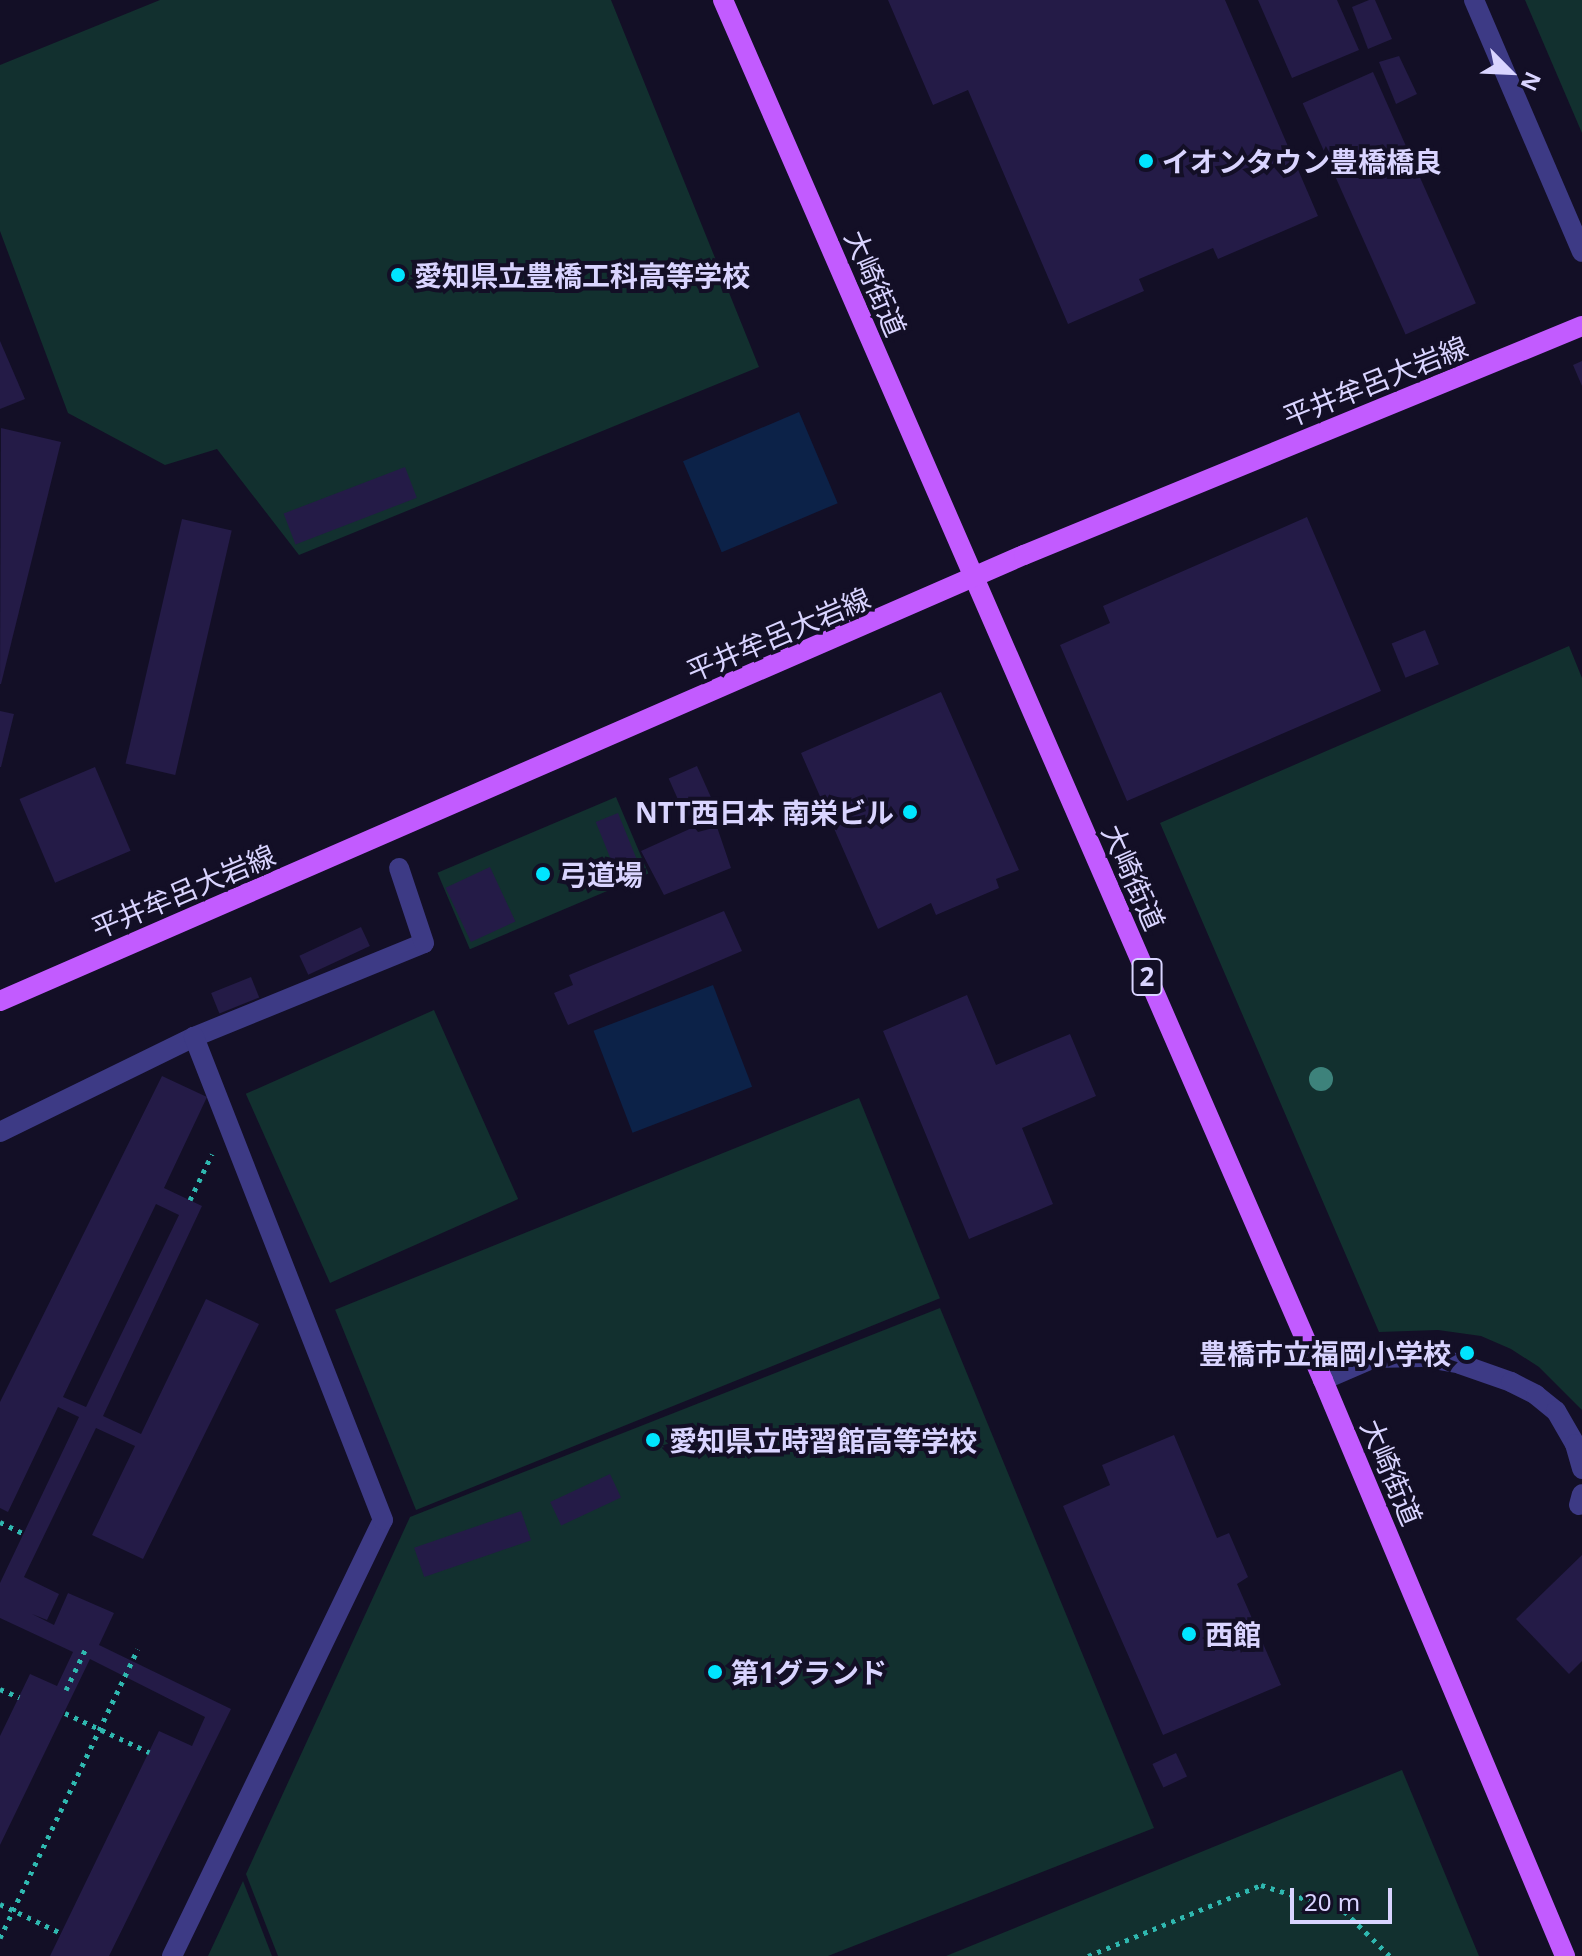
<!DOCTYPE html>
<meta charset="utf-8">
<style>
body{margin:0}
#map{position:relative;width:1582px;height:1956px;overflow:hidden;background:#130f26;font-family:"Noto Sans","Noto Sans JP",sans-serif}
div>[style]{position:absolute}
.green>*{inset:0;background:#12302f;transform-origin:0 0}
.water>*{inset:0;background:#0c2248;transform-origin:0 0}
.building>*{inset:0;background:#241b47;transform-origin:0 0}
.path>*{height:5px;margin-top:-2.5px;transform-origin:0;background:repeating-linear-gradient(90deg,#2fb8b0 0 4px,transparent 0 10px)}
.minor>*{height:20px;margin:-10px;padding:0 10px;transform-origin:10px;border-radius:10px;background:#3d3a85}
.major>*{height:20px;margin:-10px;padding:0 10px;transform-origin:10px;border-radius:10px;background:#c25bff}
.trees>*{width:24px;height:24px;margin:-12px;border-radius:50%;background:#3d827b}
.dots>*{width:22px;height:22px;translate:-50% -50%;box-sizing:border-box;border:4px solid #130f26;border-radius:50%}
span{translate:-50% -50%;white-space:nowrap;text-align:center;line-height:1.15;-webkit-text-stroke:8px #130f26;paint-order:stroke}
.shield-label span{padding:2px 6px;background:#130f26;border:2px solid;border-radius:6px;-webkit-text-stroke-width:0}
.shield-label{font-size:26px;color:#d9d4ff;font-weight:700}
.poi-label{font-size:28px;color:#d9d4ff;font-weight:700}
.left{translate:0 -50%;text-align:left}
.right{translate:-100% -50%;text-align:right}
.street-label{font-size:28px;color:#d9d4ff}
.north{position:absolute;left:1470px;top:32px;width:80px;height:80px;-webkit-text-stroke:6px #130f26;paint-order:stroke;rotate:114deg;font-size:22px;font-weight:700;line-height:32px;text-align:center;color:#d9d4ff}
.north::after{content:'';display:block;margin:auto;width:28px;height:36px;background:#d9d4ff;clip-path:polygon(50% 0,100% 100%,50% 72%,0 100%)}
.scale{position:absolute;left:1290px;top:1888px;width:102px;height:36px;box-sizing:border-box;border:4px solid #d9d4ff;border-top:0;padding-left:10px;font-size:24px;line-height:28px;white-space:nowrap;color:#d9d4ff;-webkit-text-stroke:6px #130f26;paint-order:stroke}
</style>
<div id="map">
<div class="green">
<i style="clip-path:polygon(160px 0,611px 0,759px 367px,299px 555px,217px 449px,165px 465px,68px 413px,0 231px,0 65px)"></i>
<i style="clip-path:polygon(1525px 0,1582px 0,1582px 133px)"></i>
<i style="clip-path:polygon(1569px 646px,1582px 678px,1582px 1410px,1539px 1367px,1511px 1349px,1481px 1336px,1438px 1330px,1379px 1332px,1160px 823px)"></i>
<i style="left:616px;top:797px;width:83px;height:194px;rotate:67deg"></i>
<i style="left:434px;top:1010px;width:207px;height:206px;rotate:66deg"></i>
<i style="left:859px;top:1098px;width:216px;height:565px;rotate:68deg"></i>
<i style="clip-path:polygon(940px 1308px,1154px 1828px,828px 1956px,278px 1956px,246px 1874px,410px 1517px)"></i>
<i style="clip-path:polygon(1402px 1770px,1479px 1956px,946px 1956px)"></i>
<i style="clip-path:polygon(243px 1881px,272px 1956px,208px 1956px)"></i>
</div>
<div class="water">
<i style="left:799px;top:412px;width:99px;height:126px;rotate:67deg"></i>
<i style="left:713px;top:985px;width:109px;height:128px;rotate:69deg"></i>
</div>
<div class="building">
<i style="clip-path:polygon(888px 0,1225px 0,1318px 216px,1218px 259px,1213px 248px,1139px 279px,1144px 291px,1068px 324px,968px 90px,933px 105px)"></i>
<i style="clip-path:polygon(1258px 0,1337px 0,1359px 50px,1292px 78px)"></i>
<i style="clip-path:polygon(1369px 0,1375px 0,1392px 39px,1368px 49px,1352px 7px)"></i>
<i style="clip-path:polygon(1399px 56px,1417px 94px,1396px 104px,1379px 62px)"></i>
<i style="left:1373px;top:72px;width:253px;height:77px;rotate:66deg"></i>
<i style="clip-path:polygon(0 341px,25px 399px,0 409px)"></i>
<i style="clip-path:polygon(1582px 361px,1582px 386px,1573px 365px)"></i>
<i style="clip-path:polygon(1px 428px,61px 442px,1px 684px,0 684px)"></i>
<i style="left:405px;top:467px;width:33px;height:130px;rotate:69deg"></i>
<i style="clip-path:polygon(1307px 517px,1381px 691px,1127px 801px,1060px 645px,1110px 623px,1103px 606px)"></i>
<i style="left:182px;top:519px;width:51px;height:251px;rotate:13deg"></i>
<i style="left:1425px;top:630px;width:37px;height:36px;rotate:68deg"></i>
<i style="clip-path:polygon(941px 692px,1019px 870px,996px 879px,999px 888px,936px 915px,931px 903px,878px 929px,801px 753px)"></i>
<i style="clip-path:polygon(0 711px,14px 714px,1px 767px,0 767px)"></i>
<i style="left:697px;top:766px;width:43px;height:31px;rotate:66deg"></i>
<i style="left:95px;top:767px;width:91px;height:82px;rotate:67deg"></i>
<i style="left:618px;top:813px;width:61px;height:24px;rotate:68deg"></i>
<i style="clip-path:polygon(694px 827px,698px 832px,717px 827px,731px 868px,664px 895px,641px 851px)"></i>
<i style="left:490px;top:867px;width:60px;height:49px;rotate:65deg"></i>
<i style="clip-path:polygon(724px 911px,742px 951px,568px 1025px,554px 993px,573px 985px,569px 975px)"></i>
<i style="left:361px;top:927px;width:21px;height:68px;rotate:65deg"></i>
<i style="left:251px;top:977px;width:22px;height:43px;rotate:68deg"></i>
<i style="clip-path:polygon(967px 995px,996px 1065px,1070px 1034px,1096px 1096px,1022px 1128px,1053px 1204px,969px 1239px,883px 1031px)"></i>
<i style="clip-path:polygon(evenodd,162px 1076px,207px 1097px,164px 1188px,202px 1206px,103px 1416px,141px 1434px,206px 1299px,259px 1324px,143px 1559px,92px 1535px,135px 1446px,96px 1428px,24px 1577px,59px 1594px,47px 1620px,32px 1614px,54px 1625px,68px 1593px,114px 1613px,99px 1645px,231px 1709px,109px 1956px,50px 1956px,159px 1731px,192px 1746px,205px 1717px,90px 1659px,0 1845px,0 1736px,30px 1674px,57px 1686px,73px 1652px,0 1618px,0 1583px,79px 1417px,58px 1407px,8px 1512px,0 1508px,0 1402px,162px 1076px,156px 1204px,179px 1215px,86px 1407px,63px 1397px,156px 1204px)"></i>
<i style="clip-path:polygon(1174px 1435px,1217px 1538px,1229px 1533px,1248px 1577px,1237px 1584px,1281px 1685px,1163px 1735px,1063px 1506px,1110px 1485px,1102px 1465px)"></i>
<i style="left:610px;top:1474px;width:26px;height:66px;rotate:65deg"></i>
<i style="left:521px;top:1511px;width:31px;height:113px;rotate:71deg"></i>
<i style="clip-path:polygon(1582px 1555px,1582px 1661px,1569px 1674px,1516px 1619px)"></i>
<i style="left:1176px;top:1753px;width:26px;height:26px;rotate:65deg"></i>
</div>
<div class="path">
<i style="left:190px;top:1200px;width:51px;rotate:-64.4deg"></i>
<i style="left:0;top:1522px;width:25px;rotate:26deg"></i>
<i style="left:0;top:1689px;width:21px;rotate:23deg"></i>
<i style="left:66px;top:1690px;width:47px;rotate:-64.5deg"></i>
<i style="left:65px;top:1713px;width:93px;rotate:24.9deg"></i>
<i style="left:0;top:1904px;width:68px;rotate:25.4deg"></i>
<i style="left:0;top:1938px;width:320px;rotate:-64.5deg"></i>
<i style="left:1088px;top:1956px;width:187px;rotate:-22.3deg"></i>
<i style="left:1261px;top:1885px;width:87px;rotate:17.4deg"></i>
<i style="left:1344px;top:1911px;width:64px;rotate:44.4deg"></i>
</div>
<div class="minor">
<i style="left:1474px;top:0;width:274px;rotate:66.8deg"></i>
<i style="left:0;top:1132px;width:216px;rotate:-26.1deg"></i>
<i style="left:194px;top:1037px;width:248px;rotate:-22.2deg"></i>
<i style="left:424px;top:943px;width:79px;rotate:-108.4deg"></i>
<i style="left:1323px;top:1380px;width:56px;rotate:-23.3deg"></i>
<i style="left:1374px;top:1358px;width:48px;rotate:-1.2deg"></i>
<i style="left:1422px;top:1357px;width:39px;rotate:10deg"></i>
<i style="left:1460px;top:1364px;width:54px;rotate:19.4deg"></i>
<i style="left:1511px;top:1382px;width:28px;rotate:27deg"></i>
<i style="left:1536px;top:1395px;width:26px;rotate:39deg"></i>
<i style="left:1556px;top:1411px;width:38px;rotate:60deg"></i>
<i style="left:1575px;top:1444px;width:26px;rotate:74deg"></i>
<i style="left:1579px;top:1505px;width:11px;rotate:-75deg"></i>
<i style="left:172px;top:1956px;width:484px;rotate:-64.2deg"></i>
<i style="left:383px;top:1520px;width:519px;rotate:-111.37deg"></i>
</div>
<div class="major">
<i style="left:723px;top:0;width:1505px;rotate:66.5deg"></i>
<i style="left:1323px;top:1380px;width:625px;rotate:67.21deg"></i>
<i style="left:0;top:1001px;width:1117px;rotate:-23.54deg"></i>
<i style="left:1024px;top:555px;width:603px;rotate:-22.31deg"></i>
</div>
<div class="trees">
<i style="left:1321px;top:1079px"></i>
</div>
<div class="dots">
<i style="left:1146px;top:161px;background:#00e5ff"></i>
<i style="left:398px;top:275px;background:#00e5ff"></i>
<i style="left:910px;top:812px;background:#00e5ff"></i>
<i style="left:543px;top:874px;background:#00e5ff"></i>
<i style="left:1467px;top:1353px;background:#00e5ff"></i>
<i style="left:653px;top:1440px;background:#00e5ff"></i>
<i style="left:1189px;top:1634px;background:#00e5ff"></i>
<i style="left:715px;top:1672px;background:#00e5ff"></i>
</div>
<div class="shield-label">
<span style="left:1147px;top:977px">2</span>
</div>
<div class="poi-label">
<span class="left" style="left:1162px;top:161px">イオンタウン豊橋橋良</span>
<span class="left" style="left:414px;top:275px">愛知県立豊橋工科高等学校</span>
<span class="right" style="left:894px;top:812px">NTT西日本 南栄ビル</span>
<span class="left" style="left:559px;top:874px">弓道場</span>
<span class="right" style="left:1451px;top:1353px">豊橋市立福岡小学校</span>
<span class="left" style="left:669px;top:1440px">愛知県立時習館高等学校</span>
<span class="left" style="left:1205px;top:1634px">西館</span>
<span class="left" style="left:731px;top:1672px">第1グランド</span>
</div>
<div class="street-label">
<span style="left:876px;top:283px;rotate:67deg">大崎街道</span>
<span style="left:1375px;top:381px;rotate:-22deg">平井牟呂大岩線</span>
<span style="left:778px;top:634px;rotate:-23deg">平井牟呂大岩線</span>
<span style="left:1134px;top:877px;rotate:66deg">大崎街道</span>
<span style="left:183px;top:891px;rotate:-23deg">平井牟呂大岩線</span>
<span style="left:1392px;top:1472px;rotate:67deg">大崎街道</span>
</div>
<div class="north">N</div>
<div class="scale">20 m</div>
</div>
